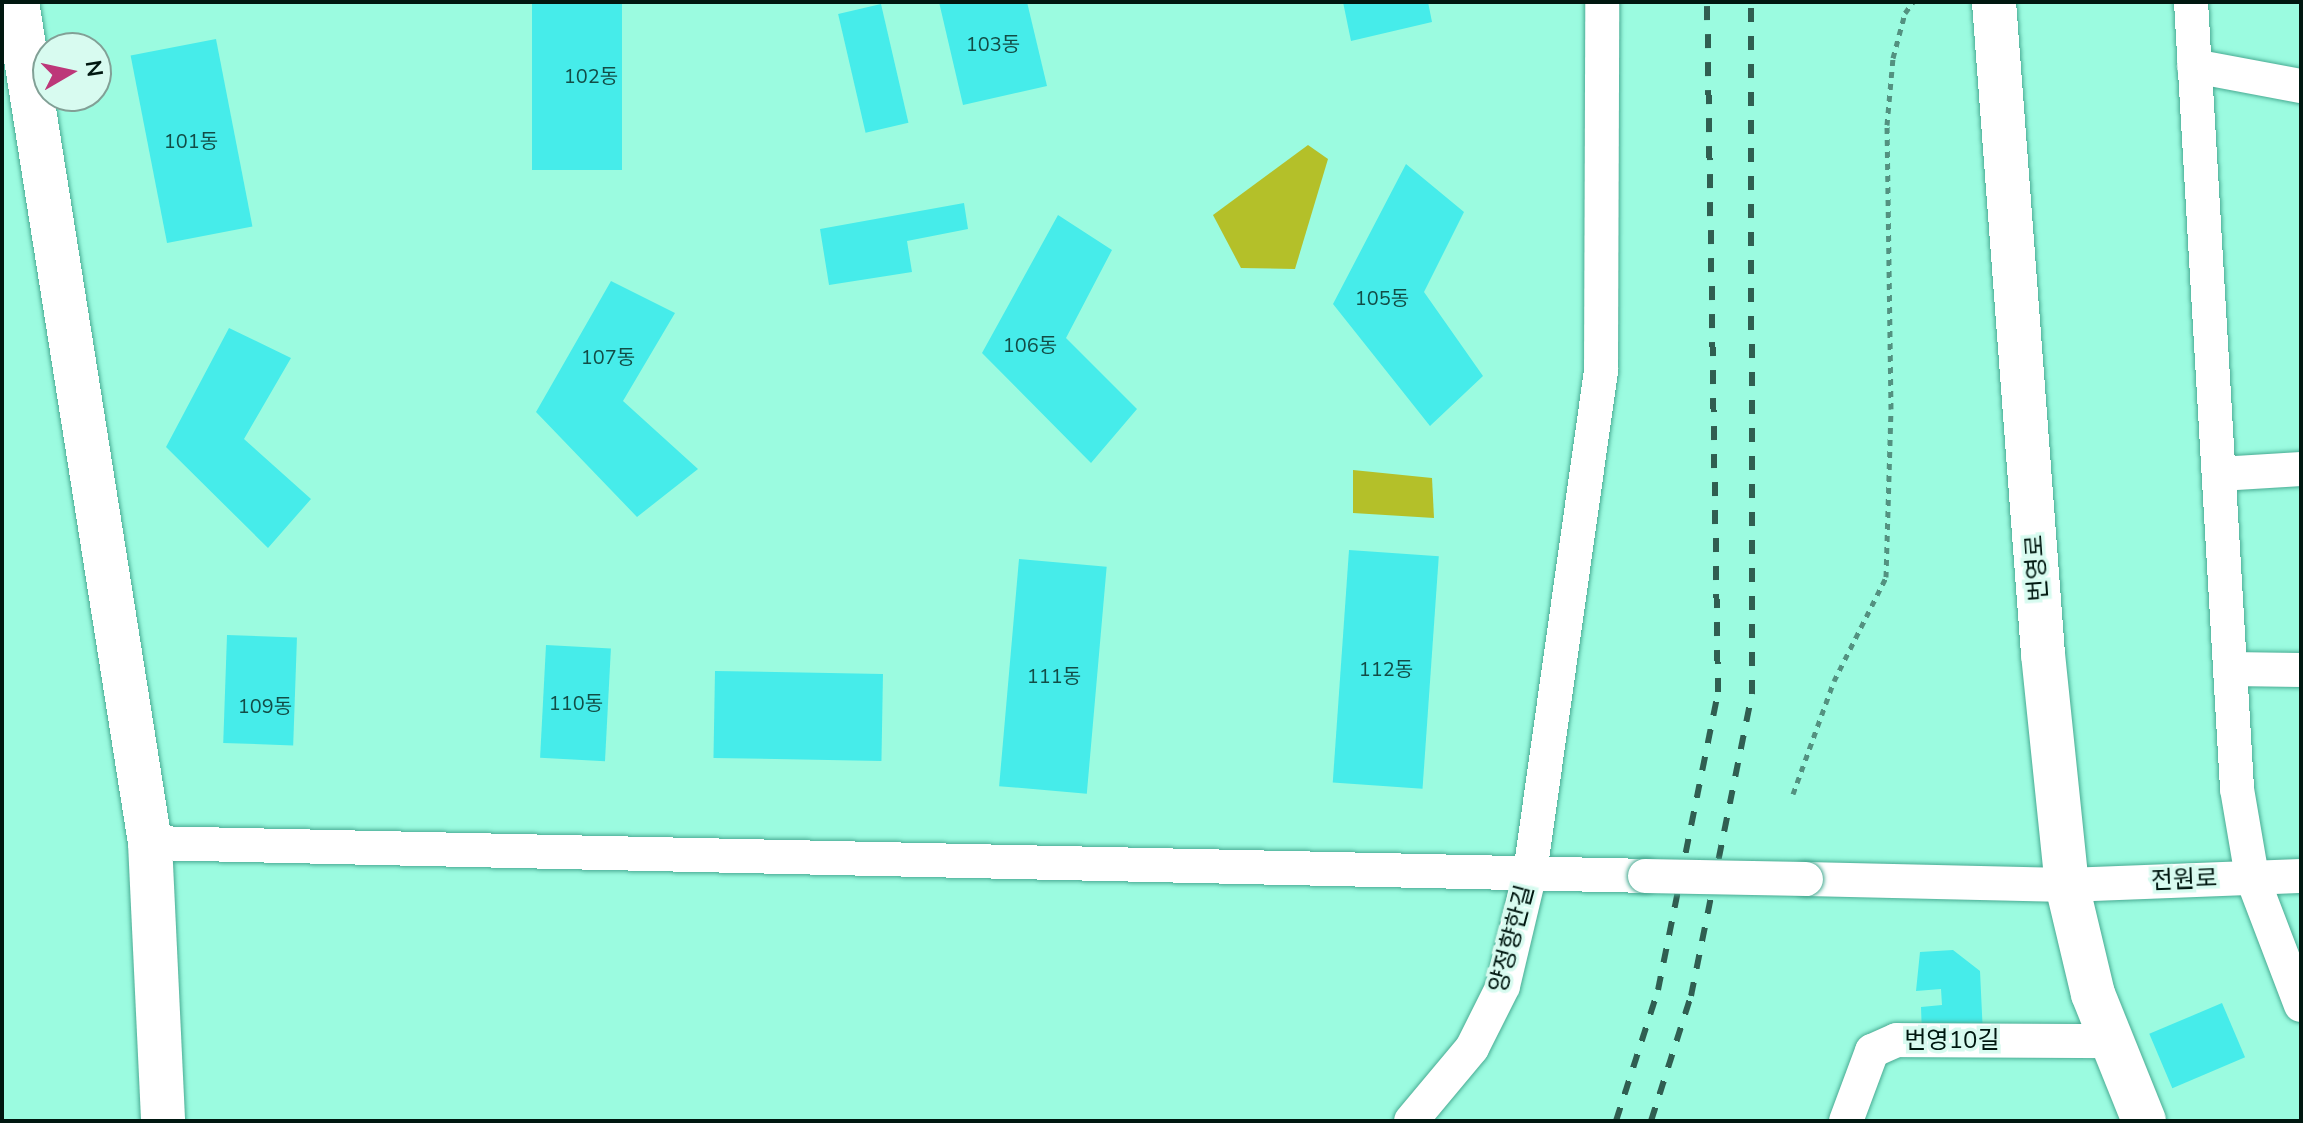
<!DOCTYPE html>
<meta charset="utf-8">
<style>
body{margin:0}
#map{position:relative;width:2303px;height:1123px;overflow:hidden;background:#9bfbe0;font-family:"Nunito Sans","Noto Sans KR",sans-serif}
div>[style]{position:absolute}
.green>*{inset:0;background:#b4c029}
.building>*{inset:0;background:#46ecea;transform-origin:0 0}
.path>*{height:5px;margin-top:-2.5px;transform-origin:0;background:repeating-linear-gradient(90deg,#539180 0 6px,transparent 0 12px)}
.roads{filter:drop-shadow(0 0 2px #49ab93) drop-shadow(0 0 2px #49ab93)}
.street>*{height:34px;margin:-17px;padding:0 17px;transform-origin:17px;border-radius:17px;background:#fff}
.secondary>*{height:44px;margin:-22px;padding:0 22px;transform-origin:22px;border-radius:22px;background:#fff}
.rail>*{height:6px;margin-top:-3px;transform-origin:0;background:repeating-linear-gradient(90deg,#305e51 0 14px,transparent 0 28px)}
.bridges{filter:drop-shadow(0 0 2px #49ab93) drop-shadow(0 0 2px #49ab93)}
.street-bridge>*{height:34px;margin:-17px;padding:0 17px;transform-origin:17px;border-radius:17px;background:#fff}
span{translate:-50% -50%;white-space:nowrap;text-align:center;line-height:1.15;-webkit-text-stroke:7px #d8fbf0;paint-order:stroke}
.number-label{font-size:20px;color:#124c46}
.number-label span{-webkit-text-stroke-width:0}
.street-label{font-size:24px;color:#001710}
.frame{position:absolute;inset:0;border:4px solid #001710;pointer-events:none}
.north{position:absolute;left:32px;top:32px;width:80px;height:80px;box-sizing:border-box;background:#d8fbf0;border:2px solid #82a096;border-radius:50%;rotate:81deg;font-size:22px;font-weight:700;line-height:32px;text-align:center;color:#001710}
.north::after{content:'';display:block;margin:auto;width:28px;height:36px;background:#bd3779;clip-path:polygon(50% 0,100% 100%,50% 72%,0 100%)}
</style>
<div id="map">
<div class="green">
<i style="clip-path:polygon(1308px 145px,1328px 159px,1295px 269px,1241px 268px,1213px 215px)"></i>
<i style="clip-path:polygon(1353px 470px,1432px 478px,1434px 518px,1353px 513px)"></i>
</div>
<div class="building">
<i style="left:532px;top:2px;width:90px;height:168px"></i>
<i style="clip-path:polygon(939px 2px,1027px 2px,1047px 86px,963px 105px)"></i>
<i style="clip-path:polygon(1343px 2px,1428px 2px,1432px 22px,1351px 41px)"></i>
<i style="left:881px;top:4px;width:122px;height:44px;rotate:77deg"></i>
<i style="left:216px;top:39px;width:191px;height:87px;rotate:79deg"></i>
<i style="clip-path:polygon(1406px 164px,1464px 212px,1424px 292px,1483px 376px,1430px 426px,1333px 304px)"></i>
<i style="clip-path:polygon(964px 203px,968px 229px,907px 241px,912px 272px,829px 285px,820px 229px)"></i>
<i style="clip-path:polygon(1058px 215px,1112px 250px,1066px 338px,1137px 409px,1091px 463px,982px 353px)"></i>
<i style="clip-path:polygon(611px 281px,675px 313px,623px 401px,698px 469px,637px 517px,536px 412px)"></i>
<i style="clip-path:polygon(229px 328px,291px 358px,244px 439px,311px 499px,268px 548px,166px 447px)"></i>
<i style="left:1349px;top:550px;width:90px;height:233px;rotate:4deg"></i>
<i style="left:1019px;top:559px;width:88px;height:228px;rotate:5deg"></i>
<i style="left:227px;top:635px;width:70px;height:108px;rotate:2deg"></i>
<i style="left:546px;top:645px;width:65px;height:113px;rotate:3deg"></i>
<i style="left:715px;top:671px;width:168px;height:87px;rotate:1deg"></i>
<i style="clip-path:polygon(1953px 950px,1980px 971px,1983px 1035px,1922px 1036px,1921px 1007px,1942px 1005px,1941px 989px,1916px 991px,1920px 952px)"></i>
<i style="left:2222px;top:1003px;width:59px;height:79px;rotate:67deg"></i>
</div>
<div class="path">
<i style="left:1793px;top:794px;width:120px;rotate:-70.1deg"></i>
<i style="left:1834px;top:681px;width:116px;rotate:-63.4deg"></i>
<i style="left:1886px;top:577px;width:168px;rotate:-88.3deg"></i>
<i style="left:1891px;top:409px;width:284px;rotate:-90.8deg"></i>
<i style="left:1887px;top:125px;width:67px;rotate:-84.9deg"></i>
<i style="left:1893px;top:58px;width:47px;rotate:-75.1deg"></i>
<i style="left:1905px;top:13px;width:14px;rotate:-54deg"></i>
</div>
<div class="roads">
<div class="street">
<i style="left:2191px;top:2px;width:788px;rotate:86.65deg"></i>
<i style="left:2237px;top:789px;width:89px;rotate:80.3deg"></i>
<i style="left:2252px;top:877px;width:137px;rotate:69.1deg"></i>
<i style="left:2194px;top:66px;width:109px;rotate:10.6deg"></i>
<i style="left:2220px;top:474px;width:81px;rotate:-3.5deg"></i>
<i style="left:2230px;top:669px;width:71px;rotate:0.8deg"></i>
<i style="left:150px;top:843px;width:1495px;rotate:1.26deg"></i>
<i style="left:1806px;top:879px;width:261px;rotate:1.3deg"></i>
<i style="left:2067px;top:885px;width:234px;rotate:-2.2deg"></i>
<i style="left:1411px;top:1121px;width:95px;rotate:-50.1deg"></i>
<i style="left:1472px;top:1048px;width:69px;rotate:-63.4deg"></i>
<i style="left:1503px;top:986px;width:116px;rotate:-76.6deg"></i>
<i style="left:1530px;top:873px;width:507px;rotate:-81.95deg"></i>
<i style="left:1601px;top:371px;width:369px;rotate:-89.8deg"></i>
<i style="left:1846px;top:1121px;width:75px;rotate:-69.6deg"></i>
<i style="left:1872px;top:1051px;width:27px;rotate:-24deg"></i>
<i style="left:1897px;top:1040px;width:213px;rotate:0.3deg"></i>
</div>
<div class="secondary">
<i style="left:17px;top:2px;width:851px;rotate:81.01deg"></i>
<i style="left:150px;top:843px;width:278px;rotate:87.3deg"></i>
<i style="left:1994px;top:2px;width:654px;rotate:85.7deg"></i>
<i style="left:2043px;top:654px;width:232px;rotate:84.1deg"></i>
<i style="left:2067px;top:885px;width:112px;rotate:76.6deg"></i>
<i style="left:2093px;top:994px;width:137px;rotate:68.1deg"></i>
</div>
</div>
<div class="rail">
<i style="left:1616px;top:1121px;width:138px;rotate:-72.2deg"></i>
<i style="left:1658px;top:990px;width:304px;rotate:-78.6deg"></i>
<i style="left:1718px;top:692px;width:690px;rotate:-90.91deg"></i>
<i style="left:1651px;top:1121px;width:131px;rotate:-72.3deg"></i>
<i style="left:1691px;top:996px;width:308px;rotate:-78.6deg"></i>
<i style="left:1752px;top:694px;width:692px;rotate:-90.08deg"></i>
</div>
<div class="bridges">
<div class="street-bridge">
<i style="left:1645px;top:876px;width:161px;rotate:1.1deg"></i>
</div>
</div>
<div class="number-label">
<span style="left:993px;top:44px">103동</span>
<span style="left:591px;top:76px">102동</span>
<span style="left:191px;top:141px">101동</span>
<span style="left:1382px;top:298px">105동</span>
<span style="left:1030px;top:345px">106동</span>
<span style="left:608px;top:357px">107동</span>
<span style="left:1386px;top:669px">112동</span>
<span style="left:1054px;top:676px">111동</span>
<span style="left:576px;top:703px">110동</span>
<span style="left:265px;top:706px">109동</span>
</div>
<div class="street-label">
<span style="left:2037px;top:568px;rotate:-94deg">번영로</span>
<span style="left:2184px;top:880px;rotate:-2deg">전원로</span>
<span style="left:1512px;top:939px;rotate:-75deg">양정향한길</span>
<span style="left:1952px;top:1041px">번영10길</span>
</div>
<div class="frame"></div>
<div class="north">N</div>
</div>
